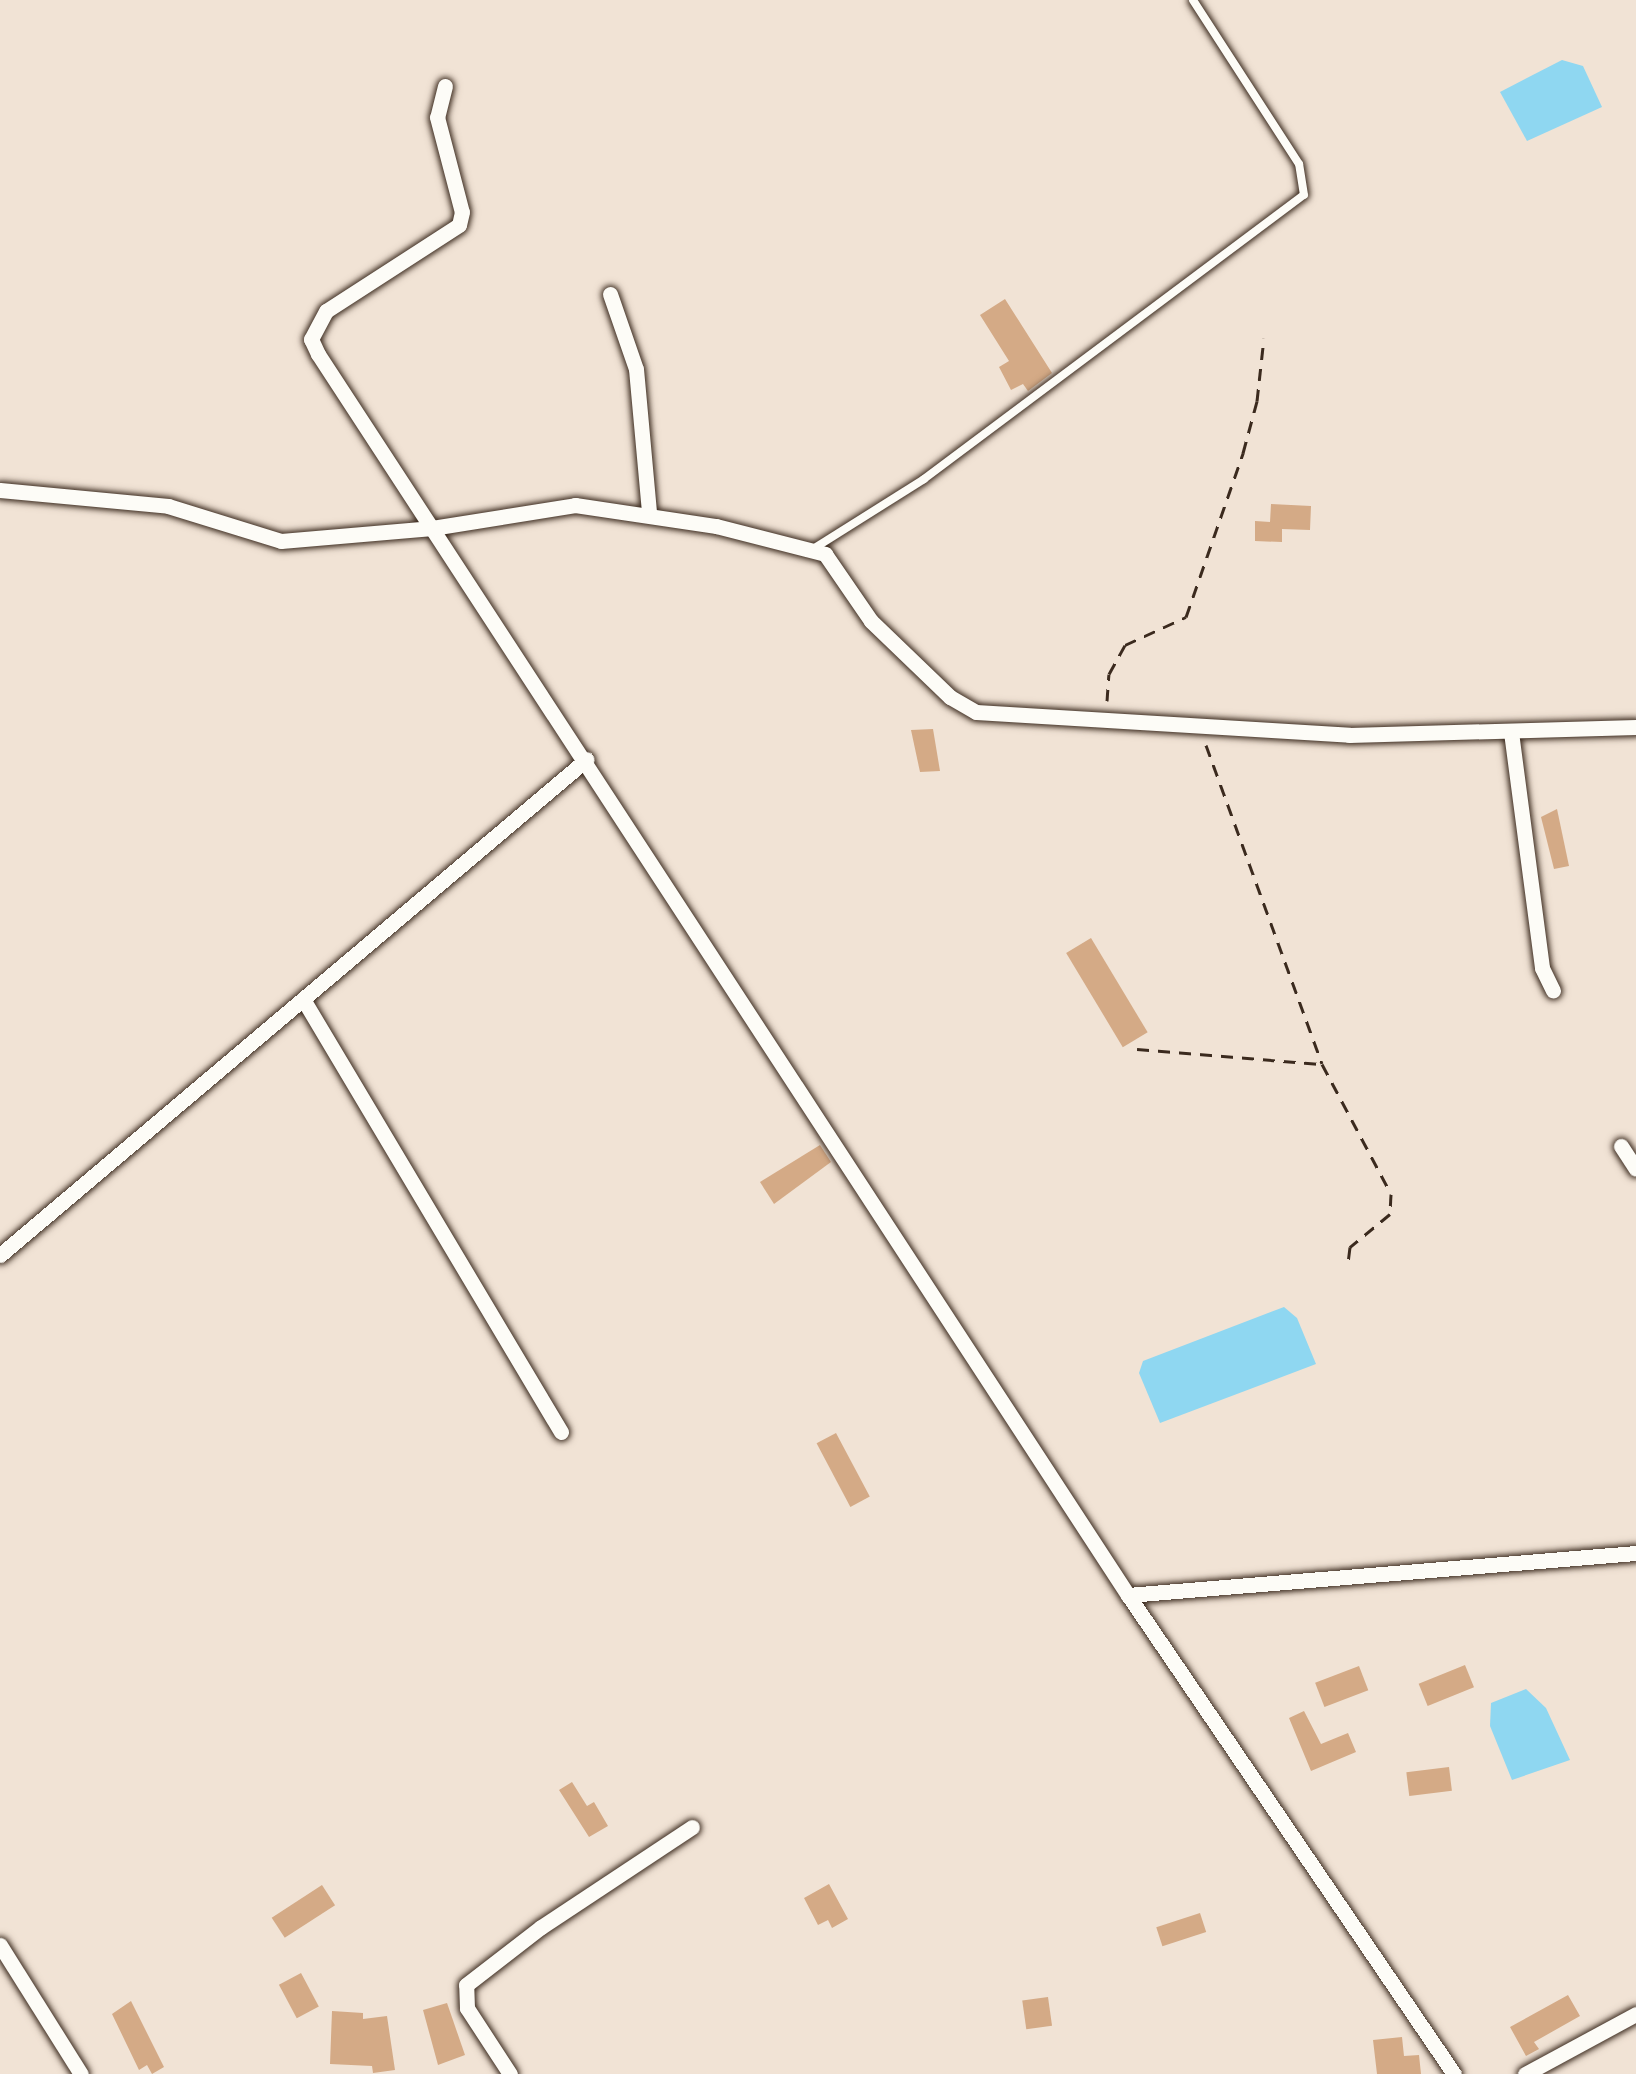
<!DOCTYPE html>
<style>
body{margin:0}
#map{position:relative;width:1636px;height:2074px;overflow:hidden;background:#f1e3d5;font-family:Mynerve,sans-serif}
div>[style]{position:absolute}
.water>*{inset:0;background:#8fd7f1}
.building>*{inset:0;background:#d4aa86;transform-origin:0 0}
.path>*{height:3px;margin-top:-1.5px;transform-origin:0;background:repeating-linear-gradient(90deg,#3b2a1e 0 12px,transparent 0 21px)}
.roads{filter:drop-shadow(0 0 3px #3b2a1e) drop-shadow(0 0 3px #3b2a1e)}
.lane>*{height:8px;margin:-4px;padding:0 4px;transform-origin:4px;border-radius:4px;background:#fdfcf7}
.street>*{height:15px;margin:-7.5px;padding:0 7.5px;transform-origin:7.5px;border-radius:7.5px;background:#fdfcf7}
span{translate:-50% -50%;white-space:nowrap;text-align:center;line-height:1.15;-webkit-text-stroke:9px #fdfcf7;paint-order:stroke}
</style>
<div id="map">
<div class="water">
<i style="clip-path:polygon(1562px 60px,1583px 66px,1602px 107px,1527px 141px,1500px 92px)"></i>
<i style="clip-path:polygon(1284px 1307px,1297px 1318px,1316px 1364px,1160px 1423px,1139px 1373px,1143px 1361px)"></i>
<i style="clip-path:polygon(1526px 1689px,1546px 1708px,1570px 1760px,1512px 1780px,1490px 1726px,1491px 1703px)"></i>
</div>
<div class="building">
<i style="clip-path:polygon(1005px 299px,1052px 373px,1028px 391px,1023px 384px,1011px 390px,999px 367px,1009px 361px,980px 315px)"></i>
<i style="clip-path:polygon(1271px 504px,1311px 506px,1310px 530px,1282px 529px,1282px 542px,1255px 541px,1255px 521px,1270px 522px)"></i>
<i style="clip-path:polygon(933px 729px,940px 771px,920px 772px,911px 730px)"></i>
<i style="clip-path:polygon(1557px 809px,1569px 866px,1554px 869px,1541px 817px)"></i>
<i style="left:1091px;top:938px;width:110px;height:29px;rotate:59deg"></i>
<i style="clip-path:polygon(820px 1145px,831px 1162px,774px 1204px,760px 1182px)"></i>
<i style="left:836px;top:1433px;width:72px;height:22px;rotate:62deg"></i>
<i style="left:1465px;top:1665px;width:24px;height:50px;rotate:68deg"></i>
<i style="left:1359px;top:1666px;width:26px;height:47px;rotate:69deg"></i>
<i style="clip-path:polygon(1304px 1711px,1321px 1744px,1348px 1733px,1356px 1752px,1311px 1771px,1289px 1718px)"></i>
<i style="left:1449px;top:1767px;width:24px;height:43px;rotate:83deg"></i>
<i style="clip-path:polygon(572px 1782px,587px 1806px,594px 1802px,608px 1826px,589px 1837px,559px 1790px)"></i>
<i style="clip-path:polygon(829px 1884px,848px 1919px,832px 1928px,828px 1920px,818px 1925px,804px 1898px)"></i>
<i style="left:322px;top:1885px;width:24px;height:60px;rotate:57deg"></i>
<i style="left:1200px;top:1913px;width:20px;height:46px;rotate:72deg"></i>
<i style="left:301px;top:1973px;width:38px;height:25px;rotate:62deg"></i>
<i style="clip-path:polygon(1568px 1995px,1580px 2016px,1534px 2042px,1539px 2049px,1526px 2056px,1510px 2027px)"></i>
<i style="left:1048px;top:1997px;width:29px;height:26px;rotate:82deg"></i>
<i style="clip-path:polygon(131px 2001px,164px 2067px,152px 2074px,147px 2065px,139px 2070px,112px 2014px)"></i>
<i style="clip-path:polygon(447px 2003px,465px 2055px,438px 2065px,423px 2010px)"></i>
<i style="clip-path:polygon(332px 2011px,363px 2013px,363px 2019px,387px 2016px,395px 2070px,373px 2073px,372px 2066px,330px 2064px)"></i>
<i style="clip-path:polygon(1402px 2037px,1404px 2056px,1419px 2055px,1421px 2074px,1377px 2074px,1373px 2040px)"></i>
</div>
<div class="path">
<i style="left:1107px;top:701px;width:27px;rotate:-86deg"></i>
<i style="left:1109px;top:674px;width:33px;rotate:-61deg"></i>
<i style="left:1125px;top:645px;width:67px;rotate:-24.7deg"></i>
<i style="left:1186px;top:617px;width:174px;rotate:-70.8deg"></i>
<i style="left:1243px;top:453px;width:54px;rotate:-74.9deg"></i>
<i style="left:1257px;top:401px;width:63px;rotate:-83.7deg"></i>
<i style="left:1206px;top:745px;width:339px;rotate:70deg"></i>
<i style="left:1322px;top:1064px;width:147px;rotate:62deg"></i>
<i style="left:1391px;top:1194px;width:20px;rotate:93deg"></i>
<i style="left:1390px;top:1214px;width:52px;rotate:140.5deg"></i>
<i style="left:1350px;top:1247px;width:17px;rotate:97deg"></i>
<i style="left:1137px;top:1049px;width:184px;rotate:4.7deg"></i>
</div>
<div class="roads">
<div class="lane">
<i style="left:813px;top:549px;width:131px;rotate:-32.2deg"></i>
<i style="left:924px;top:479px;width:474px;rotate:-36.8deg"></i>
<i style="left:1304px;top:195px;width:31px;rotate:-99deg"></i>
<i style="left:1299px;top:164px;width:195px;rotate:-122.9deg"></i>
</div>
<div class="street">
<i style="left:445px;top:86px;width:32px;rotate:104deg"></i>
<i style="left:437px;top:117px;width:98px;rotate:75.3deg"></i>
<i style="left:462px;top:212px;width:13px;rotate:103deg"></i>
<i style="left:459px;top:225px;width:158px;rotate:147.1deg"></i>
<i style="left:326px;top:311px;width:32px;rotate:118deg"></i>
<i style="left:311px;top:339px;width:17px;rotate:65deg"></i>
<i style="left:318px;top:354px;width:1482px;rotate:56.87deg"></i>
<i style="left:1128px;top:1595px;width:579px;rotate:55.76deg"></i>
<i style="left:610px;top:294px;width:79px;rotate:70.9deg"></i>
<i style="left:636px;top:369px;width:144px;rotate:84.8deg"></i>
<i style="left:0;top:490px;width:169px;rotate:5.4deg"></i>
<i style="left:168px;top:506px;width:118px;rotate:17.2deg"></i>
<i style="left:281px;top:541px;width:152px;rotate:-4.9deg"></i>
<i style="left:432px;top:528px;width:145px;rotate:-9.1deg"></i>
<i style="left:575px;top:505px;width:143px;rotate:8.5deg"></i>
<i style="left:716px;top:526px;width:113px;rotate:14.4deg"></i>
<i style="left:825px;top:554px;width:81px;rotate:55.5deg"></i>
<i style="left:871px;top:621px;width:110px;rotate:43.9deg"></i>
<i style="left:950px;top:697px;width:30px;rotate:30deg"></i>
<i style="left:976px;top:712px;width:374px;rotate:3.5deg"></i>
<i style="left:1349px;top:735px;width:287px;rotate:-1.6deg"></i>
<i style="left:1511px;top:732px;width:238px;rotate:82.5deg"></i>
<i style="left:1542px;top:968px;width:25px;rotate:64deg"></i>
<i style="left:303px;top:999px;width:504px;rotate:59.21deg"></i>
<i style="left:1621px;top:1146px;width:27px;rotate:57deg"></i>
<i style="left:0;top:1255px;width:768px;rotate:-40.2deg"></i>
<i style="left:1128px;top:1595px;width:510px;rotate:-4.73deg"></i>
<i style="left:0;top:1945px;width:152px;rotate:57.9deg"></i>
<i style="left:510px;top:2074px;width:79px;rotate:-123.1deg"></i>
<i style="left:467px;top:2008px;width:23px;rotate:-92deg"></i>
<i style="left:466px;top:1985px;width:95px;rotate:-37.7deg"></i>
<i style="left:541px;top:1927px;width:181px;rotate:-33.5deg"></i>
<i style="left:1525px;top:2074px;width:126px;rotate:-28.4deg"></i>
</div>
</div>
</div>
